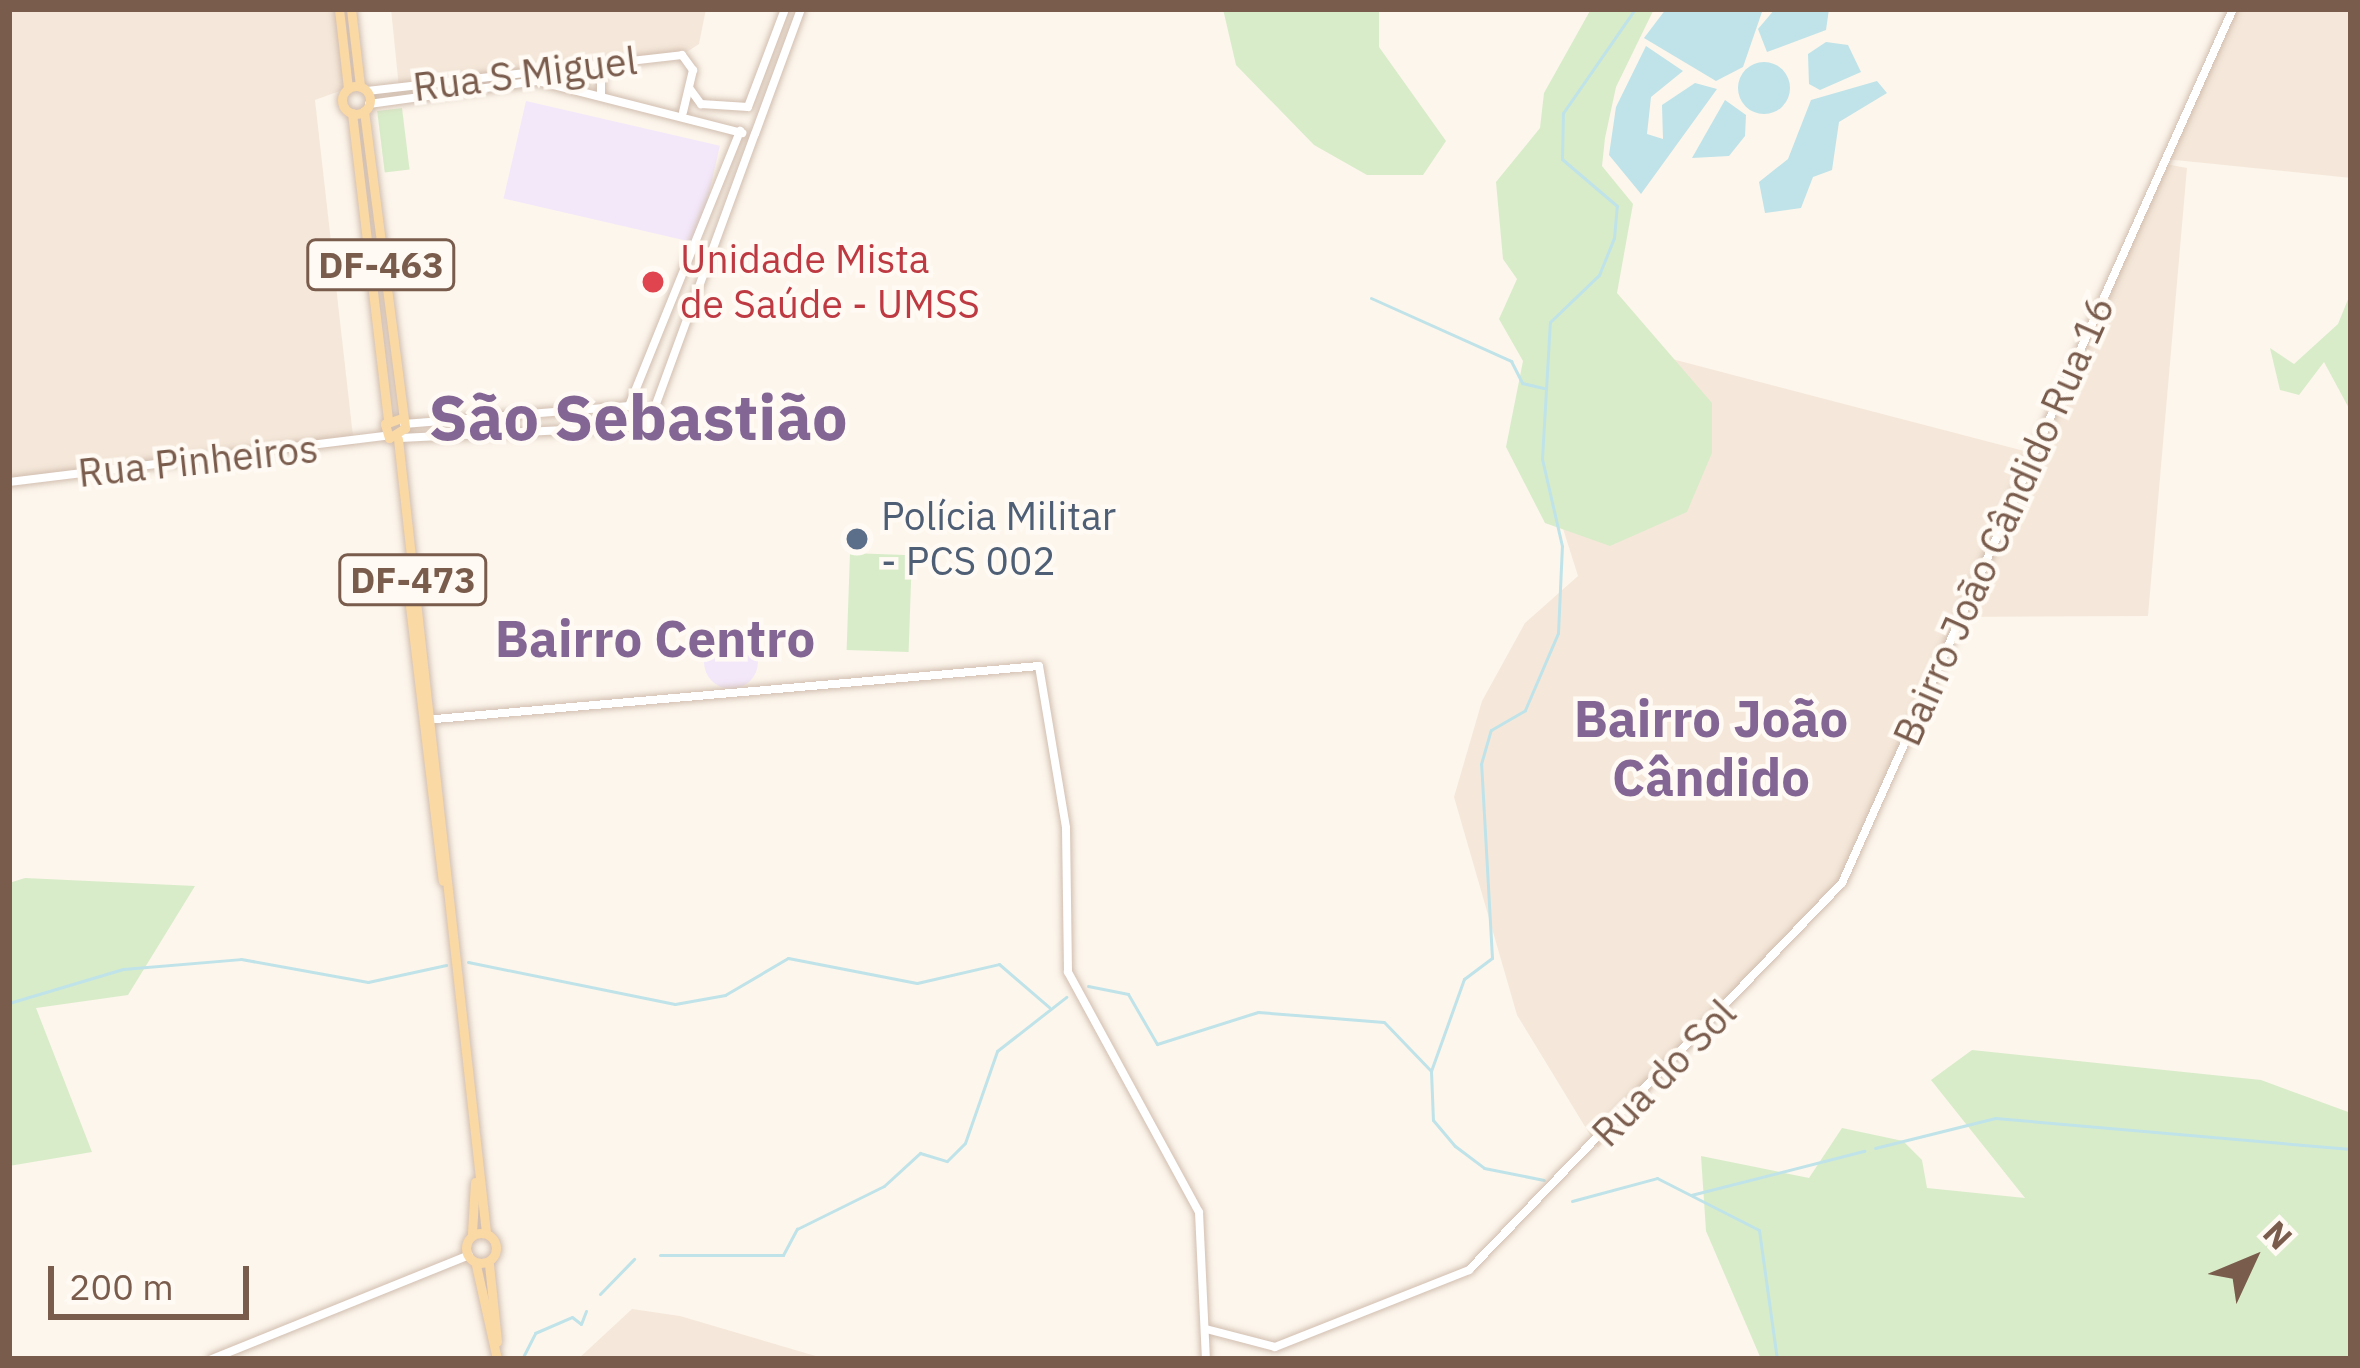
<!DOCTYPE html>
<meta charset="utf-8">
<style>
body{margin:0}
#map{position:relative;width:2360px;height:1368px;overflow:hidden;background:#fdf6ec;font-family:"IBM Plex Sans",sans-serif}
div>[style]{position:absolute}
.residential>*{inset:0;background:#f5e8da}
.education>*{inset:0;background:#f3e8fa;transform-origin:0 0}
.round{border-radius:50%}
.green>*{inset:0;background:#d8ecc9;transform-origin:0 0}
.water>*{inset:0;background:#bfe3e8}
.stream>*{height:3px;margin:-1.5px;padding:0 1.5px;transform-origin:1.5px;border-radius:1.5px;background:#bfe3e8}
.roads{filter:drop-shadow(0 0 3px #d1beb0) drop-shadow(0 0 3px #d1beb0)}
.minor>*{height:8px;margin:-4px;padding:0 4px;transform-origin:4px;border-radius:4px;background:#fff}
.major>*{height:9px;margin:-4.5px;padding:0 4.5px;transform-origin:4.5px;border-radius:4.5px;background:#fbd9a5}
.major>.ring{margin:-4.5px;padding:0;box-sizing:content-box;background:none;border:9px solid #fbd9a5;border-radius:50%}
.dots>*{width:33px;height:33px;translate:-50% -50%;box-sizing:border-box;border:6px solid #fffaf3;border-radius:50%}
span{translate:-50% -50%;white-space:nowrap;text-align:center;line-height:1.15;-webkit-text-stroke:9px #fffaf3;paint-order:stroke}
.shield-label span{padding:3px 9px;background:#fffaf3;border:3px solid;border-radius:9px;-webkit-text-stroke-width:0}
.shield-label{font-size:36px;color:#7a5c4d;font-weight:700}
.street-label{font-size:39px;color:#7a5c4d}
.health-label{font-size:39px;color:#be3a42}
.left{translate:0 -50%;text-align:left}
.service-label{font-size:39px;color:#4e5e75}
.district-label{font-size:51px;color:#846695;font-weight:700}
.town-label{font-size:63px;color:#846695;font-weight:700}
.frame{position:absolute;inset:0;border:12px solid #7a5c4d;pointer-events:none}
.north{position:absolute;left:2192px;top:1200px;width:120px;height:120px;-webkit-text-stroke:9px #fffaf3;paint-order:stroke;rotate:46deg;font-size:33px;font-weight:700;line-height:48px;text-align:center;color:#7a5c4d}
.north::after{content:'';display:block;margin:auto;width:42px;height:54px;background:#7a5c4d;clip-path:polygon(50% 0,100% 100%,50% 72%,0 100%)}
.scale{position:absolute;left:48px;top:1266px;width:201px;height:54px;box-sizing:border-box;border:6px solid #7a5c4d;border-top:0;padding-left:15px;font-size:36px;line-height:42px;white-space:nowrap;color:#7a5c4d;-webkit-text-stroke:9px #fffaf3;paint-order:stroke}
</style>
<div id="map">
<div class="residential">
<i style="clip-path:polygon(9px 9px,339px 9px,348px 88px,315px 100px,354px 445px,9px 482px)"></i>
<i style="clip-path:polygon(391px 9px,706px 9px,699px 44px,682px 55px,399px 88px)"></i>
<i style="clip-path:polygon(2233px 9px,2351px 9px,2351px 178px,2165px 159px)"></i>
<i style="clip-path:polygon(2166px 164px,2187px 168px,2148px 616px,1959px 617px,1842px 882px,1598px 1148px,1517px 1015px,1454px 797px,1482px 701px,1525px 623px,1578px 576px,1547px 478px,1546px 326px,2032px 453px)"></i>
<i style="clip-path:polygon(632px 1309px,680px 1316px,826px 1359px,578px 1359px)"></i>
</div>
<div class="education">
<i style="left:526px;top:101px;width:199px;height:100px;rotate:13deg"></i>
<i class="round" style="left:704px;top:635px;width:54px;height:54px"></i>
</div>
<div class="green">
<i style="clip-path:polygon(1223px 9px,1379px 9px,1379px 47px,1446px 141px,1423px 175px,1367px 175px,1314px 145px,1236px 65px)"></i>
<i style="clip-path:polygon(1591px 9px,1654px 9px,1616px 87px,1605px 138px,1602px 166px,1633px 204px,1617px 293px,1712px 403px,1712px 453px,1687px 512px,1610px 546px,1545px 523px,1506px 447px,1523px 361px,1499px 319px,1517px 279px,1503px 259px,1496px 182px,1540px 128px,1544px 93px)"></i>
<i style="left:402px;top:108px;width:62px;height:25px;rotate:83deg"></i>
<i style="clip-path:polygon(2351px 292px,2351px 412px,2324px 362px,2299px 395px,2280px 390px,2270px 348px,2294px 364px,2338px 324px)"></i>
<i style="left:850px;top:553px;width:62px;height:97px;rotate:2deg"></i>
<i style="clip-path:polygon(25px 878px,195px 886px,128px 995px,36px 1008px,92px 1152px,9px 1166px,9px 883px)"></i>
<i style="clip-path:polygon(1972px 1050px,2261px 1080px,2351px 1113px,2351px 1359px,1761px 1359px,1706px 1231px,1701px 1156px,1809px 1178px,1842px 1128px,1903px 1141px,1922px 1160px,1927px 1188px,2025px 1198px,1931px 1080px)"></i>
</div>
<div class="water">
<i style="clip-path:polygon(1666px 9px,1763px 9px,1743px 67px,1716px 81px,1644px 38px)"></i>
<i style="clip-path:polygon(1775px 9px,1829px 9px,1826px 30px,1767px 52px,1758px 29px)"></i>
<i style="clip-path:polygon(1826px 42px,1848px 45px,1861px 72px,1820px 90px,1809px 84px,1808px 54px)"></i>
<i style="clip-path:polygon(1646px 46px,1683px 71px,1651px 97px,1647px 134px,1663px 139px,1662px 105px,1695px 83px,1717px 89px,1641px 194px,1609px 155px,1616px 107px)"></i>
<i class="round" style="left:1738px;top:62px;width:52px;height:52px"></i>
<i style="clip-path:polygon(1877px 81px,1887px 93px,1839px 122px,1832px 170px,1813px 177px,1801px 208px,1765px 213px,1759px 182px,1788px 159px,1811px 100px)"></i>
<i style="clip-path:polygon(1725px 100px,1746px 115px,1745px 136px,1729px 156px,1692px 158px)"></i>
</div>
<div class="stream">
<i style="left:1371px;top:298px;width:154px;rotate:24.2deg"></i>
<i style="left:1511px;top:361px;width:25px;rotate:63deg"></i>
<i style="left:1522px;top:383px;width:22px;rotate:13deg"></i>
<i style="left:468px;top:962px;width:211px;rotate:11.5deg"></i>
<i style="left:675px;top:1004px;width:51px;rotate:-10.2deg"></i>
<i style="left:725px;top:995px;width:73px;rotate:-30.4deg"></i>
<i style="left:788px;top:958px;width:131px;rotate:11deg"></i>
<i style="left:917px;top:983px;width:84px;rotate:-13deg"></i>
<i style="left:999px;top:964px;width:66px;rotate:40.7deg"></i>
<i style="left:1088px;top:986px;width:41px;rotate:11.3deg"></i>
<i style="left:1128px;top:994px;width:58px;rotate:59.9deg"></i>
<i style="left:1157px;top:1044px;width:106px;rotate:-17.6deg"></i>
<i style="left:1258px;top:1012px;width:126px;rotate:4.5deg"></i>
<i style="left:1384px;top:1022px;width:68px;rotate:46.2deg"></i>
<i style="left:1431px;top:1071px;width:49px;rotate:87.7deg"></i>
<i style="left:1433px;top:1120px;width:34px;rotate:50deg"></i>
<i style="left:1455px;top:1146px;width:36px;rotate:37deg"></i>
<i style="left:1484px;top:1168px;width:61px;rotate:11.3deg"></i>
<i style="left:9px;top:1003px;width:119px;rotate:-16.6deg"></i>
<i style="left:123px;top:969px;width:118px;rotate:-4.8deg"></i>
<i style="left:241px;top:959px;width:129px;rotate:10.3deg"></i>
<i style="left:368px;top:982px;width:80px;rotate:-12.3deg"></i>
<i style="left:1431px;top:1071px;width:98px;rotate:-70.3deg"></i>
<i style="left:1464px;top:979px;width:35px;rotate:-37deg"></i>
<i style="left:1492px;top:958px;width:194px;rotate:-93.2deg"></i>
<i style="left:1481px;top:764px;width:35px;rotate:-74deg"></i>
<i style="left:1491px;top:730px;width:39px;rotate:-30deg"></i>
<i style="left:1525px;top:710px;width:84px;rotate:-66.8deg"></i>
<i style="left:1558px;top:633px;width:87px;rotate:-87.4deg"></i>
<i style="left:1562px;top:546px;width:89px;rotate:-102.9deg"></i>
<i style="left:1542px;top:459px;width:137px;rotate:-86.7deg"></i>
<i style="left:1550px;top:322px;width:68px;rotate:-43.8deg"></i>
<i style="left:1599px;top:275px;width:40px;rotate:-68deg"></i>
<i style="left:1614px;top:238px;width:32px;rotate:-85deg"></i>
<i style="left:1617px;top:206px;width:72px;rotate:-139.5deg"></i>
<i style="left:1562px;top:159px;width:46px;rotate:-88.8deg"></i>
<i style="left:1563px;top:113px;width:126px;rotate:-55.3deg"></i>
<i style="left:1875px;top:1148px;width:124px;rotate:-14deg"></i>
<i style="left:1995px;top:1118px;width:357px;rotate:5deg"></i>
<i style="left:1691px;top:1195px;width:179px;rotate:-14.3deg"></i>
<i style="left:1572px;top:1201px;width:88px;rotate:-15.1deg"></i>
<i style="left:1657px;top:1178px;width:114px;rotate:27deg"></i>
<i style="left:1759px;top:1230px;width:130px;rotate:82.1deg"></i>
<i style="left:660px;top:1255px;width:123px"></i>
<i style="left:783px;top:1255px;width:30px;rotate:-62deg"></i>
<i style="left:797px;top:1229px;width:97px;rotate:-26.3deg"></i>
<i style="left:884px;top:1186px;width:49px;rotate:-42.5deg"></i>
<i style="left:920px;top:1153px;width:28px;rotate:17deg"></i>
<i style="left:947px;top:1161px;width:25px;rotate:-45deg"></i>
<i style="left:965px;top:1143px;width:97px;rotate:-70.8deg"></i>
<i style="left:997px;top:1051px;width:88px;rotate:-38deg"></i>
<i style="left:600px;top:1294px;width:49px;rotate:-45.8deg"></i>
<i style="left:522px;top:1359px;width:29px;rotate:-63deg"></i>
<i style="left:535px;top:1333px;width:40px;rotate:-23.4deg"></i>
<i style="left:572px;top:1317px;width:11px;rotate:38deg"></i>
<i style="left:581px;top:1324px;width:14px;rotate:-69deg"></i>
</div>
<div class="roads">
<div class="minor">
<i style="left:582px;top:89px;width:22px;rotate:-82deg"></i>
<i style="left:690px;top:89px;width:19px;rotate:54deg"></i>
<i style="left:701px;top:104px;width:47px;rotate:3.7deg"></i>
<i style="left:748px;top:107px;width:105px;rotate:-69.3deg"></i>
<i style="left:367px;top:91px;width:317px;rotate:-6.5deg"></i>
<i style="left:682px;top:55px;width:19px;rotate:54deg"></i>
<i style="left:693px;top:70px;width:43px;rotate:103.4deg"></i>
<i style="left:601px;top:94px;width:29px;rotate:-90deg"></i>
<i style="left:369px;top:104px;width:171px;rotate:-7.8deg"></i>
<i style="left:538px;top:81px;width:211px;rotate:14.3deg"></i>
<i style="left:755px;top:134px;width:133px;rotate:-69.8deg"></i>
<i style="left:404px;top:424px;width:226px;rotate:-4.6deg"></i>
<i style="left:629px;top:406px;width:297px;rotate:-68deg"></i>
<i style="left:400px;top:438px;width:248px;rotate:-2.8deg"></i>
<i style="left:648px;top:426px;width:311px;rotate:-69.9deg"></i>
<i style="left:9px;top:482px;width:380px;rotate:-7deg"></i>
<i style="left:424px;top:720px;width:617px;rotate:-5.02deg"></i>
<i style="left:1039px;top:666px;width:164px;rotate:80.5deg"></i>
<i style="left:1066px;top:828px;width:144px;rotate:89.2deg"></i>
<i style="left:1068px;top:972px;width:273px;rotate:61.4deg"></i>
<i style="left:1199px;top:1212px;width:147px;rotate:87.3deg"></i>
<i style="left:1206px;top:1329px;width:71px;rotate:14.6deg"></i>
<i style="left:1275px;top:1347px;width:209px;rotate:-21.6deg"></i>
<i style="left:1469px;top:1270px;width:537px;rotate:-46.06deg"></i>
<i style="left:1842px;top:883px;width:957px;rotate:-65.9deg"></i>
<i style="left:212px;top:1359px;width:277px;rotate:-22deg"></i>
</div>
<div class="major">
<i style="left:339px;top:9px;width:80px;rotate:83.5deg"></i>
<i style="left:351px;top:9px;width:78px;rotate:83.3deg"></i>
<i class="ring" style="left:342px;top:86px;width:19px;height:19px"></i>
<i style="left:364px;top:111px;width:320px;rotate:82.6deg"></i>
<i style="left:405px;top:428px;width:19px;rotate:148deg"></i>
<i style="left:389px;top:438px;width:15px;rotate:-106deg"></i>
<i style="left:385px;top:424px;width:15px;rotate:-20deg"></i>
<i style="left:352px;top:113px;width:309px;rotate:83.3deg"></i>
<i style="left:398px;top:439px;width:798px;rotate:83.67deg"></i>
<i style="left:405px;top:564px;width:319px;rotate:83.2deg"></i>
<i class="ring" style="left:466px;top:1233px;width:21px;height:21px"></i>
<i style="left:472px;top:1233px;width:51px;rotate:-86.6deg"></i>
<i style="left:489px;top:1264px;width:78px;rotate:84.1deg"></i>
<i style="left:476px;top:1265px;width:96px;rotate:77.4deg"></i>
</div>
</div>
<div class="dots">
<i style="left:653px;top:282px;background:#e0444e"></i>
<i style="left:857px;top:539px;background:#5c6f8a"></i>
</div>
<div class="shield-label">
<span style="left:381px;top:265px">DF-463</span>
<span style="left:413px;top:580px">DF-473</span>
</div>
<div class="street-label">
<span style="left:525px;top:74px;rotate:-7deg">Rua S Miguel</span>
<span style="left:198px;top:461px;rotate:-6deg">Rua Pinheiros</span>
<span style="left:2004px;top:521px;rotate:-66deg">Bairro João Cândido Rua 16</span>
<span style="left:1664px;top:1073px;rotate:-46deg">Rua do Sol</span>
</div>
<div class="health-label">
<span class="left" style="left:680px;top:282px">Unidade Mista<br>de Saúde - UMSS</span>
</div>
<div class="service-label">
<span class="left" style="left:881px;top:539px">Polícia Militar<br>- PCS 002</span>
</div>
<div class="district-label">
<span style="left:655px;top:638px">Bairro Centro</span>
<span style="left:1711px;top:748px">Bairro João<br>Cândido</span>
</div>
<div class="town-label">
<span style="left:638px;top:416px">São Sebastião</span>
</div>
<div class="frame"></div>
<div class="north">N</div>
<div class="scale">200 m</div>
</div>
